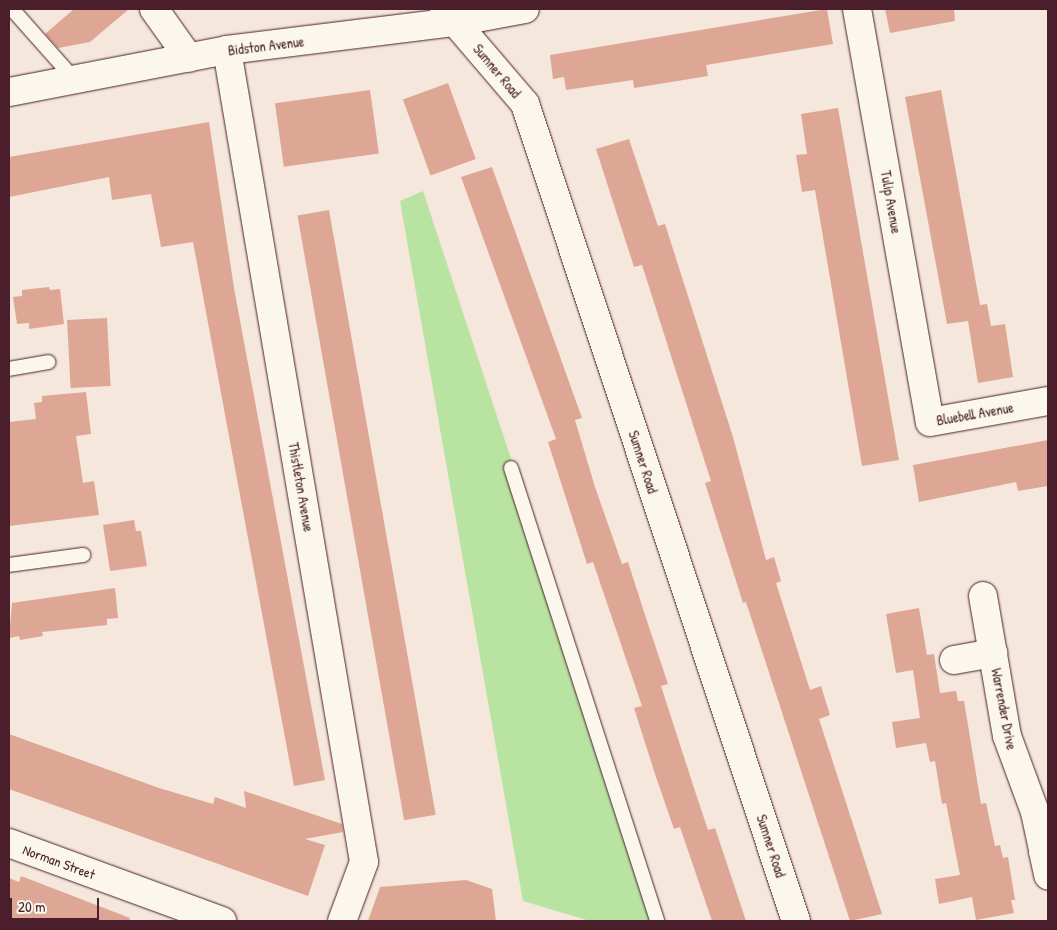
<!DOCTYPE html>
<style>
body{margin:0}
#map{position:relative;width:1057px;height:930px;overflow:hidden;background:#f5e7db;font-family:"Patrick Hand",sans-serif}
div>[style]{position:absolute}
.green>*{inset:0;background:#b8e3a0}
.building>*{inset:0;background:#dea695;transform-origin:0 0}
.roads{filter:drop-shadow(0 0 1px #4a1f2b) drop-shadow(0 0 1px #4a1f2b)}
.lane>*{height:14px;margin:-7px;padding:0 7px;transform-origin:7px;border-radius:7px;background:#fbf7ec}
.street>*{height:28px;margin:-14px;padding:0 14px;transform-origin:14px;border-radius:14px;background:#fbf7ec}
span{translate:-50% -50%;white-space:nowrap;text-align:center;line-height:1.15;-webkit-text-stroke:4.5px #fbf7ec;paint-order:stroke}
.street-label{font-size:14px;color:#4a1f2b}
.frame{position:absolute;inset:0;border:10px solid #4a1f2b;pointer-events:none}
.scale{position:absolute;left:10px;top:898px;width:89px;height:22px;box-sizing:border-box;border:2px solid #4a1f2b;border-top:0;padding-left:6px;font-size:15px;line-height:18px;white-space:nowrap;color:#4a1f2b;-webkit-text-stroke:4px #fbf7ec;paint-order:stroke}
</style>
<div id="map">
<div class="green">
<i style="clip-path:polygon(423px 191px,663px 921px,590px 921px,523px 901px,400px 201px)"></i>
</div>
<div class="building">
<i style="clip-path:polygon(74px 9px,129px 9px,90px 42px,58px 48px,45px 34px)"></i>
<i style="clip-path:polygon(827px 9px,833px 44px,706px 65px,708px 76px,634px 88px,633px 80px,566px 90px,564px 77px,553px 79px,550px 55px)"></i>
<i style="clip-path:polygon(885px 9px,954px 9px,955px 21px,890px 33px)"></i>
<i style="left:448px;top:83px;width:81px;height:48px;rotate:70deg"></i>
<i style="left:370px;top:90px;width:64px;height:96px;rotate:82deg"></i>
<i style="clip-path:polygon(941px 90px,980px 305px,987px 304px,991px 326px,1005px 324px,1013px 377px,978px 383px,968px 321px,947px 324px,905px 97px)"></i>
<i style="clip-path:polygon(838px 108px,899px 460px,862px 466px,815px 190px,802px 192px,796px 155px,807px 154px,801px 114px)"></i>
<i style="clip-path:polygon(209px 122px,234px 288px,325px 780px,294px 786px,193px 242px,161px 247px,151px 194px,112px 200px,109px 177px,9px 197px,9px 157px)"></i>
<i style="clip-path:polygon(629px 139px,658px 226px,665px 224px,733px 437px,766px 560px,774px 557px,781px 581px,776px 583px,810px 690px,821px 686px,830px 715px,819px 719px,882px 914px,850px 921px,746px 602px,743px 603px,705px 483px,711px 481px,642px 265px,634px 267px,596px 149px)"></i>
<i style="clip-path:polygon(492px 167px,582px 418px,575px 420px,595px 487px,622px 564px,628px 562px,646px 618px,668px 684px,661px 686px,695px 791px,708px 830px,715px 828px,746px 921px,712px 921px,680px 827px,674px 829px,655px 774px,634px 708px,642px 706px,593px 562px,587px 564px,548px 442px,556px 439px,461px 177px)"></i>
<i style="left:329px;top:210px;width:614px;height:32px;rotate:80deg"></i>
<i style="clip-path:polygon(49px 287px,50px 290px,60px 289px,64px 324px,29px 329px,29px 323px,17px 324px,13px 297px,22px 296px,22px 290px)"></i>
<i style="left:107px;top:318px;width:68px;height:40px;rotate:87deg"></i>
<i style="clip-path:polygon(86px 392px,91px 434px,76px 436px,83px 483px,94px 481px,99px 515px,9px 526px,9px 422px,36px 419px,34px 403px,42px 402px,42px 396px)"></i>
<i style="clip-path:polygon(1048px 440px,1048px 486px,1018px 491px,1016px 482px,919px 502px,913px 465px)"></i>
<i style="clip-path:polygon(134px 520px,136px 531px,141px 531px,147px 566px,110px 571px,103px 525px)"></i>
<i style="clip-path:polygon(115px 588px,118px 618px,107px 619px,107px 625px,42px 632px,43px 636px,20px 640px,19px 636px,9px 638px,12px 603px)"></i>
<i style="clip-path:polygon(919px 608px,927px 655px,934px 654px,940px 693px,956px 691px,958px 701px,964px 701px,981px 804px,986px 803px,995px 846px,1000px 845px,1003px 858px,1008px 857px,1015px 900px,1011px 900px,1014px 913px,976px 920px,972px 897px,939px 904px,935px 879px,960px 875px,946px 803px,942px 804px,935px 761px,930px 762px,926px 743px,896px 748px,892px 722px,920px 718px,913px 670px,896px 673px,886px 614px)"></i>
<i style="clip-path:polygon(9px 734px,159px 788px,213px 804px,215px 797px,246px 808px,244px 791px,342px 824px,343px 832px,305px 839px,325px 845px,308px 896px,9px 789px)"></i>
<i style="clip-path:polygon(21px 876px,130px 918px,129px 921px,9px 921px,9px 878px,19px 882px)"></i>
<i style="clip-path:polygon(466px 880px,492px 889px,496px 921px,368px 921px,380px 887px)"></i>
</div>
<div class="roads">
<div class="lane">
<i style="left:12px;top:9px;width:96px;rotate:48.4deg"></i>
<i style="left:9px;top:369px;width:40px;rotate:-10deg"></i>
<i style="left:511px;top:468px;width:476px;rotate:72.1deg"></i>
<i style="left:9px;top:565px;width:75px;rotate:-7.7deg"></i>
</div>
<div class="street">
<i style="left:154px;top:9px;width:60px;rotate:54.5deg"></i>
<i style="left:444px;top:9px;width:125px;rotate:49.5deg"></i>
<i style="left:525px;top:104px;width:861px;rotate:71.65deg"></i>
<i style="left:857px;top:9px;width:419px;rotate:80deg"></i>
<i style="left:930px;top:422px;width:120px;rotate:-10.1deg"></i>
<i style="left:227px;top:50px;width:823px;rotate:80.42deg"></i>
<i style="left:364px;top:862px;width:63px;rotate:110.4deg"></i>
<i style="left:9px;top:92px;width:222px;rotate:-10.9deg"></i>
<i style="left:227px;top:50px;width:230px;rotate:-7deg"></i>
<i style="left:455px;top:22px;width:71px;rotate:-10.5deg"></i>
<i style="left:983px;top:596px;width:142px;rotate:80.3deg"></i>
<i style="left:1007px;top:736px;width:81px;rotate:69.8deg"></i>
<i style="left:1035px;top:812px;width:40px;rotate:78deg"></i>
<i style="left:1043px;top:851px;width:5px;rotate:-11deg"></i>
<i style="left:954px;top:660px;width:40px;rotate:-10deg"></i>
<i style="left:9px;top:843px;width:227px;rotate:20.1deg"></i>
<i style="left:1043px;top:851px;width:25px;rotate:78deg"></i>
</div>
</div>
<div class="street-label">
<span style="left:266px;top:46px;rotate:-7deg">Bidston Avenue</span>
<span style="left:497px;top:71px;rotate:50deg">Sumner Road</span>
<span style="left:891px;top:202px;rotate:80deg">Tulip Avenue</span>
<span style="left:975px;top:414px;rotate:-10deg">Bluebell Avenue</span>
<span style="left:643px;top:462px;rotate:72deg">Sumner Road</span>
<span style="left:301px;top:487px;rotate:80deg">Thistleton Avenue</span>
<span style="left:1004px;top:709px;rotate:79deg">Warrender Drive</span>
<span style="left:771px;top:846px;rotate:72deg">Sumner Road</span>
<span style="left:59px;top:862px;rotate:20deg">Norman Street</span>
</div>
<div class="frame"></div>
<div class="scale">20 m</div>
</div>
